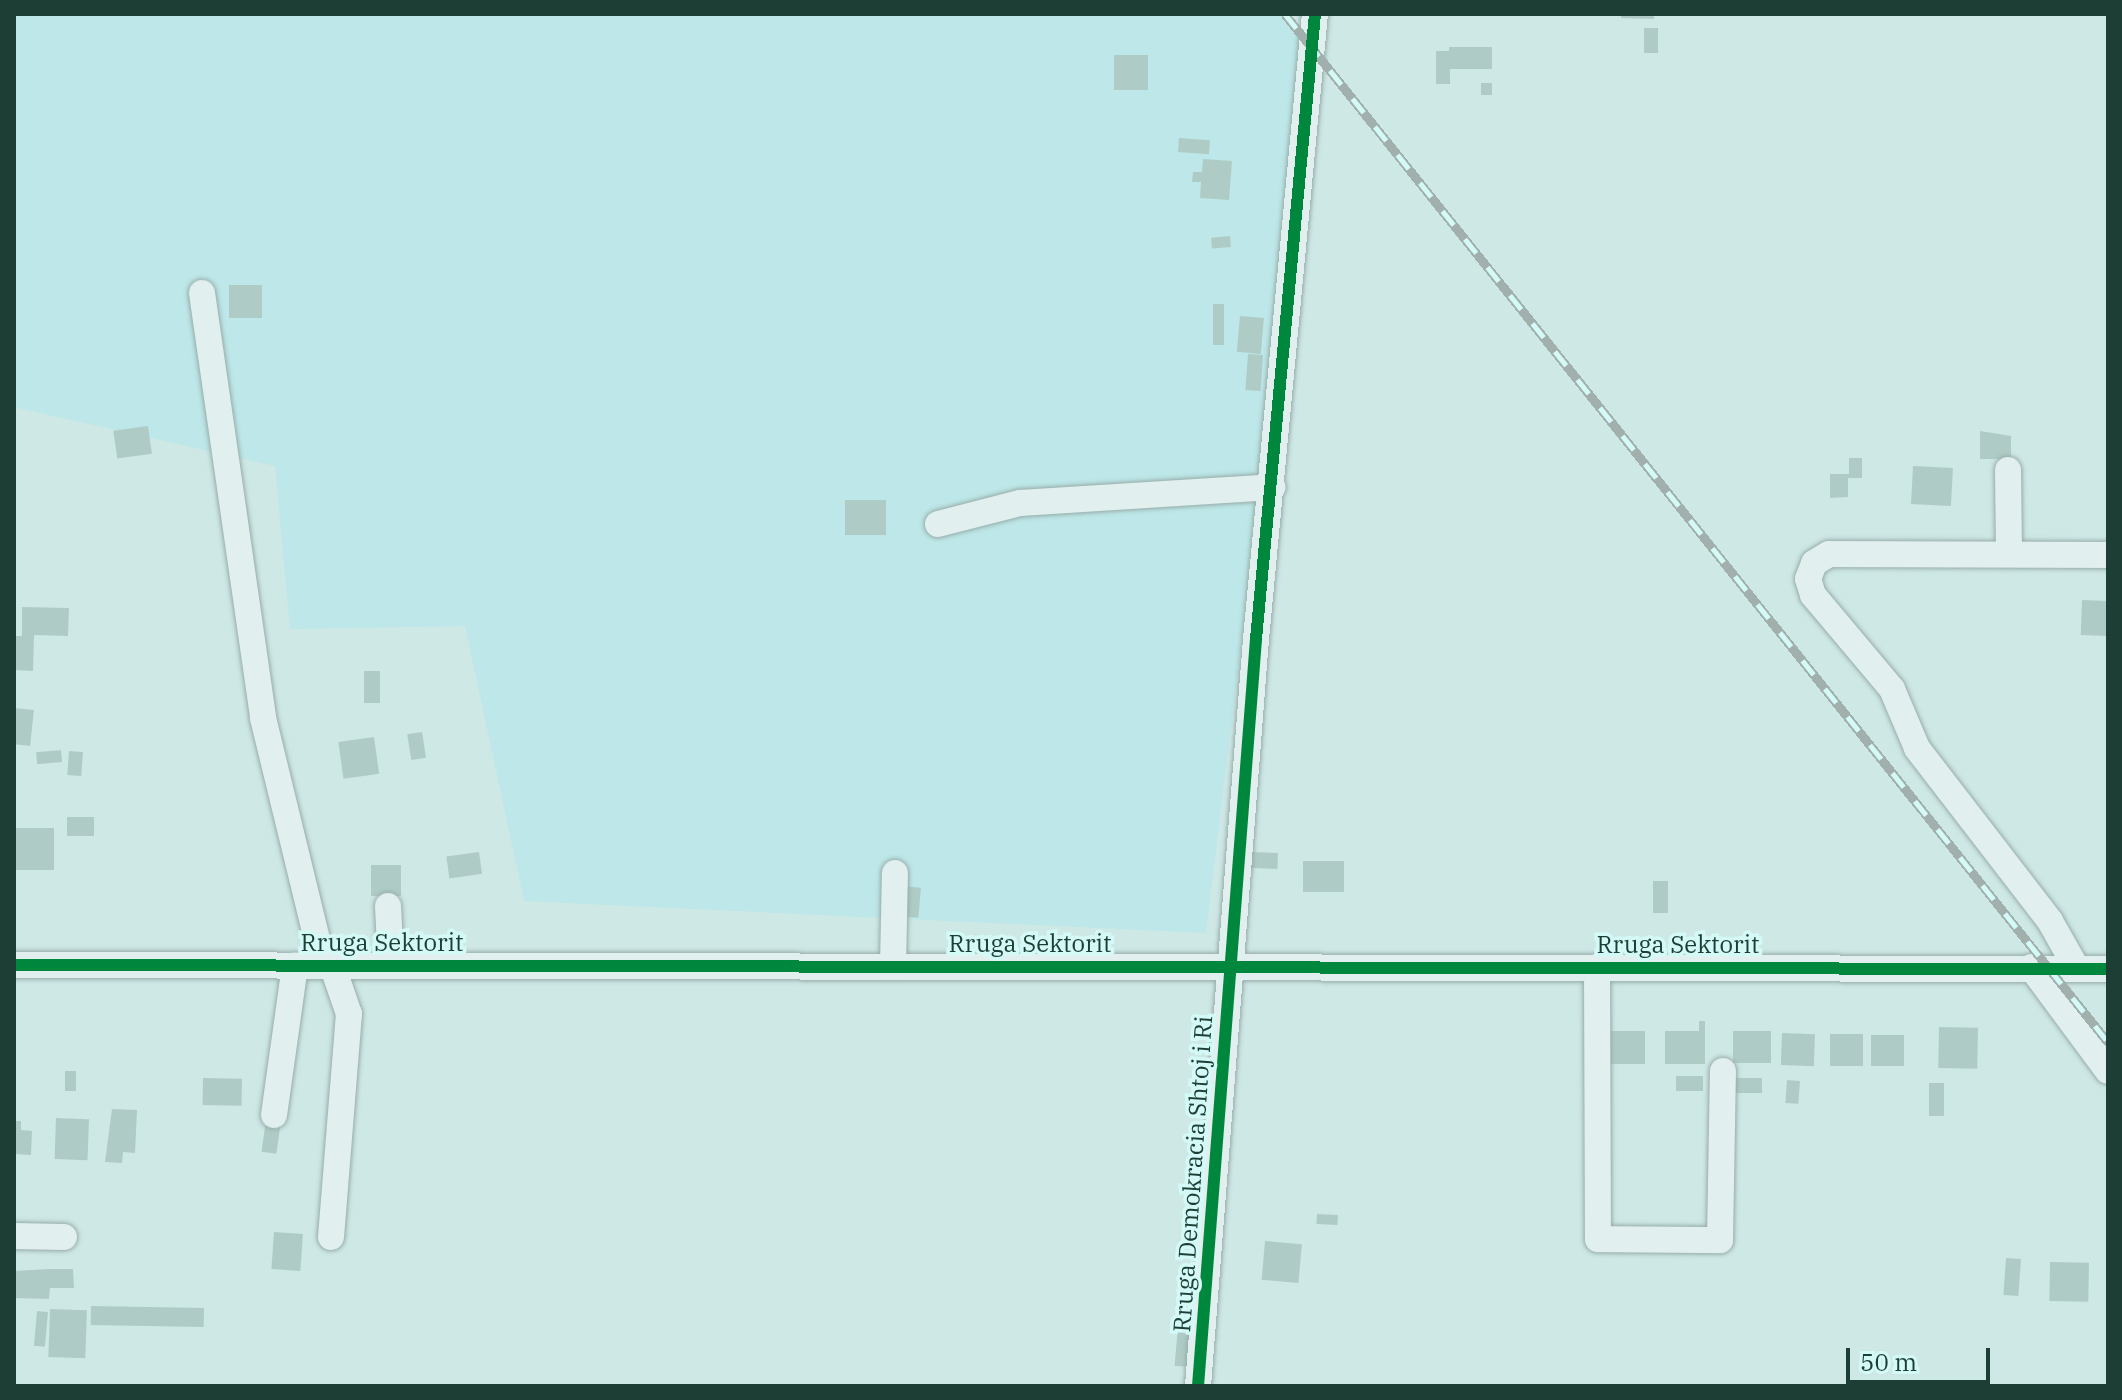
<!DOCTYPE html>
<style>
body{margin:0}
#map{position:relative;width:2122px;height:1400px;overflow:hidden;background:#cee8e6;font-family:"IBM Plex Serif",serif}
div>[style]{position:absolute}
.farmland>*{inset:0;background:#bde7e8}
.building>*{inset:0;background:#aeccc5;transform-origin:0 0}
.roads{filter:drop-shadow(0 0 2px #97adaa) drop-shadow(0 0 2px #97adaa)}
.minor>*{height:26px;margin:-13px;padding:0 13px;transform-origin:13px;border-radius:13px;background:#e1f0ee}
.rail>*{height:9px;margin-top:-4.5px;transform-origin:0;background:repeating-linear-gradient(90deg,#d4faf8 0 18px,#a1afad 0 36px);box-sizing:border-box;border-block:2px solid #a1afad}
.cycleway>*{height:12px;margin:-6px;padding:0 6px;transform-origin:6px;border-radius:6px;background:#00873e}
span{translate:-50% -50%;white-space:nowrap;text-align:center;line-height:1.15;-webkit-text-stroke:7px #d4faf8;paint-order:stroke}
.street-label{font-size:24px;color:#1d3e35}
.frame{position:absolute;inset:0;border:16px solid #1d3e35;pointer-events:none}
.scale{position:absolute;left:1846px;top:1348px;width:144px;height:36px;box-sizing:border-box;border:4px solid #1d3e35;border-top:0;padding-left:10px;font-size:24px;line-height:28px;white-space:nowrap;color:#1d3e35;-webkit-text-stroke:6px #d4faf8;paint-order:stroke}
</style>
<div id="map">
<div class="farmland">
<i style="clip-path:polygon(14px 14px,1284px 14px,1313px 48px,1206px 933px,524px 901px,465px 626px,290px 629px,275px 466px,14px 407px)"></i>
</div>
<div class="building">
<i style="clip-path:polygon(1621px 14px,1654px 14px,1654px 19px,1621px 18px)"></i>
<i style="left:1644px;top:28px;width:14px;height:25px"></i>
<i style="clip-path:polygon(1449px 47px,1492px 47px,1492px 69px,1450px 69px,1450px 84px,1436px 84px,1436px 51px,1449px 51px)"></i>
<i style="left:1148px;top:55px;width:35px;height:34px;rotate:90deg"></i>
<i style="left:1492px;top:83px;width:12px;height:11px;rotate:90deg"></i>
<i style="left:1179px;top:138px;width:31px;height:14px;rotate:4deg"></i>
<i style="clip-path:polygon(1203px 159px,1232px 161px,1229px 200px,1200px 198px,1201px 182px,1192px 182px,1193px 172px,1202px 172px)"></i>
<i style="left:1230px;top:236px;width:11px;height:19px;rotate:85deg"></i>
<i style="left:262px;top:285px;width:33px;height:33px;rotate:90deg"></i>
<i style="left:1213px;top:304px;width:11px;height:41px"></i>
<i style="left:1240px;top:316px;width:24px;height:36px;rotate:5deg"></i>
<i style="left:1248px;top:354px;width:15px;height:36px;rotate:4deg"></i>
<i style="left:148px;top:426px;width:28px;height:35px;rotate:82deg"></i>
<i style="clip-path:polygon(1980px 431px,2011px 436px,2011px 459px,1980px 459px)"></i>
<i style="clip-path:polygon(1849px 458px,1862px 458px,1862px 478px,1848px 478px,1848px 497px,1830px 498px,1830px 474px,1849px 474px)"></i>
<i style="left:1913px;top:466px;width:40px;height:38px;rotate:3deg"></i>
<i style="left:845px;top:500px;width:41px;height:35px"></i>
<i style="left:2082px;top:600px;width:26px;height:35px;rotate:2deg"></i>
<i style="clip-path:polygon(22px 607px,69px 608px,68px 636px,34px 635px,33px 671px,14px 670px,14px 636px,22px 636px)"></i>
<i style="left:380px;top:671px;width:32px;height:16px;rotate:90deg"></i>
<i style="left:14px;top:708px;width:20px;height:36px;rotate:6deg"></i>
<i style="left:422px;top:732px;width:26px;height:15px;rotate:81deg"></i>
<i style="left:374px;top:737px;width:37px;height:36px;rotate:82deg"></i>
<i style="left:61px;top:750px;width:12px;height:25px;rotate:85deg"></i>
<i style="left:69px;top:751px;width:14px;height:24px;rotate:4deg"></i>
<i style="left:67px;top:817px;width:27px;height:19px"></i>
<i style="left:15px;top:828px;width:39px;height:42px"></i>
<i style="left:479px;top:852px;width:22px;height:33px;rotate:82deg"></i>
<i style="left:1251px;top:852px;width:27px;height:16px;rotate:2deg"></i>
<i style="left:1303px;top:861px;width:41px;height:31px"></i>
<i style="left:371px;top:865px;width:30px;height:31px"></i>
<i style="left:1653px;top:881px;width:15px;height:32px"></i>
<i style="left:900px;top:886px;width:21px;height:30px;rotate:5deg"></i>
<i style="clip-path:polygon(1699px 1021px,1705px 1021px,1705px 1064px,1665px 1064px,1665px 1031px,1699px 1031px)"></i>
<i style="left:1939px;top:1027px;width:39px;height:41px;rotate:1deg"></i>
<i style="left:1604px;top:1031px;width:41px;height:33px"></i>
<i style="left:1733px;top:1031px;width:38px;height:32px"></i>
<i style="left:1782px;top:1033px;width:33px;height:32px;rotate:2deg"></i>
<i style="left:1830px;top:1034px;width:33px;height:32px"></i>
<i style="left:1871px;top:1035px;width:33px;height:31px"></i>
<i style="left:65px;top:1071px;width:11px;height:20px"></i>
<i style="left:1676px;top:1076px;width:27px;height:15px"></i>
<i style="left:203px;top:1078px;width:39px;height:27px;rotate:1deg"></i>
<i style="left:1734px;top:1078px;width:28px;height:15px"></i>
<i style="left:1787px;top:1080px;width:13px;height:23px;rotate:4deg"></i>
<i style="left:1929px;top:1083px;width:15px;height:33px"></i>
<i style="clip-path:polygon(112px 1109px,137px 1110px,135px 1153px,123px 1152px,122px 1163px,105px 1162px)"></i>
<i style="left:56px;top:1118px;width:33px;height:41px;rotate:2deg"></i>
<i style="left:266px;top:1120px;width:15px;height:32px;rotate:8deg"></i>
<i style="clip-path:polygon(14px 1121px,21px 1121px,21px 1130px,32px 1131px,31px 1155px,14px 1154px)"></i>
<i style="left:1317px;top:1214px;width:21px;height:10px;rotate:3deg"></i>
<i style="left:274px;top:1232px;width:29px;height:37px;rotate:4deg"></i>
<i style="left:1265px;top:1241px;width:37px;height:39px;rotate:5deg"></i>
<i style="left:2006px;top:1258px;width:15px;height:37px;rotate:4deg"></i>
<i style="left:2050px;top:1262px;width:39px;height:39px;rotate:1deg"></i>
<i style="clip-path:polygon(50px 1269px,73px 1269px,74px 1288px,50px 1288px,49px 1299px,14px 1298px,14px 1271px)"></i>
<i style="left:91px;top:1306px;width:113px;height:19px;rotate:1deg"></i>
<i style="left:50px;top:1309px;width:37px;height:48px;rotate:2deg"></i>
<i style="left:37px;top:1311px;width:11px;height:35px;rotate:5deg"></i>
<i style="left:1179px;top:1315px;width:12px;height:51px;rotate:5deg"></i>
</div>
<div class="roads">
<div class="minor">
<i style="left:202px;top:293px;width:429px;rotate:81.8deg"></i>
<i style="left:263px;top:718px;width:254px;rotate:76.3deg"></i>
<i style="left:2008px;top:470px;width:84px;rotate:89.3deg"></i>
<i style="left:938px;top:524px;width:85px;rotate:-14.4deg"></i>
<i style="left:1020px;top:503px;width:253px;rotate:-3.6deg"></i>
<i style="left:388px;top:906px;width:59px;rotate:87.1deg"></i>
<i style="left:14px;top:965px;width:2094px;rotate:0.11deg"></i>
<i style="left:893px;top:966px;width:93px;rotate:-88.8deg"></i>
<i style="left:1597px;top:967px;width:272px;rotate:89.8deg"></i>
<i style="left:1598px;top:1239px;width:122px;rotate:0.5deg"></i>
<i style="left:1720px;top:1240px;width:169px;rotate:-89deg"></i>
<i style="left:2031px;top:967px;width:129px;rotate:53.5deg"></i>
<i style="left:2077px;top:969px;width:55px;rotate:-119.4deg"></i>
<i style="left:2050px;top:921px;width:218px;rotate:-127.6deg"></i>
<i style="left:1917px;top:748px;width:64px;rotate:-113deg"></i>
<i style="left:1892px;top:689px;width:123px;rotate:-130deg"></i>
<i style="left:1813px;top:595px;width:17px;rotate:-107deg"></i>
<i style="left:1808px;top:579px;width:17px;rotate:-69deg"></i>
<i style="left:1814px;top:563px;width:17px;rotate:-31deg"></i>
<i style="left:1829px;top:554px;width:279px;rotate:0.2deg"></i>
<i style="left:274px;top:1115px;width:151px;rotate:-82deg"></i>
<i style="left:14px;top:1236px;width:50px;rotate:1.1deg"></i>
<i style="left:331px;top:1237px;width:224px;rotate:-85.4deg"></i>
<i style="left:349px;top:1014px;width:52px;rotate:-109.1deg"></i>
<i style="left:1198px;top:1386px;width:749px;rotate:-85.56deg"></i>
<i style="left:1256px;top:639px;width:628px;rotate:-84.61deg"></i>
</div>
</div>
<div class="rail">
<i style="left:1285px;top:14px;width:1317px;rotate:51.32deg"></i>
</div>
<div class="cycleway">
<i style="left:14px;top:965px;width:2094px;rotate:0.11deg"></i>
<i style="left:1198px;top:1386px;width:749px;rotate:-85.56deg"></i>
<i style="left:1256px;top:639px;width:628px;rotate:-84.61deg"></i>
</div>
<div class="street-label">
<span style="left:382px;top:943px">Rruga Sektorit</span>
<span style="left:1030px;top:944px">Rruga Sektorit</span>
<span style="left:1678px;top:945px">Rruga Sektorit</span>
<span style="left:1193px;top:1174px;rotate:-86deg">Rruga Demokracia Shtoj i Ri</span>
</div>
<div class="frame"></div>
<div class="scale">50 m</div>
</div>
